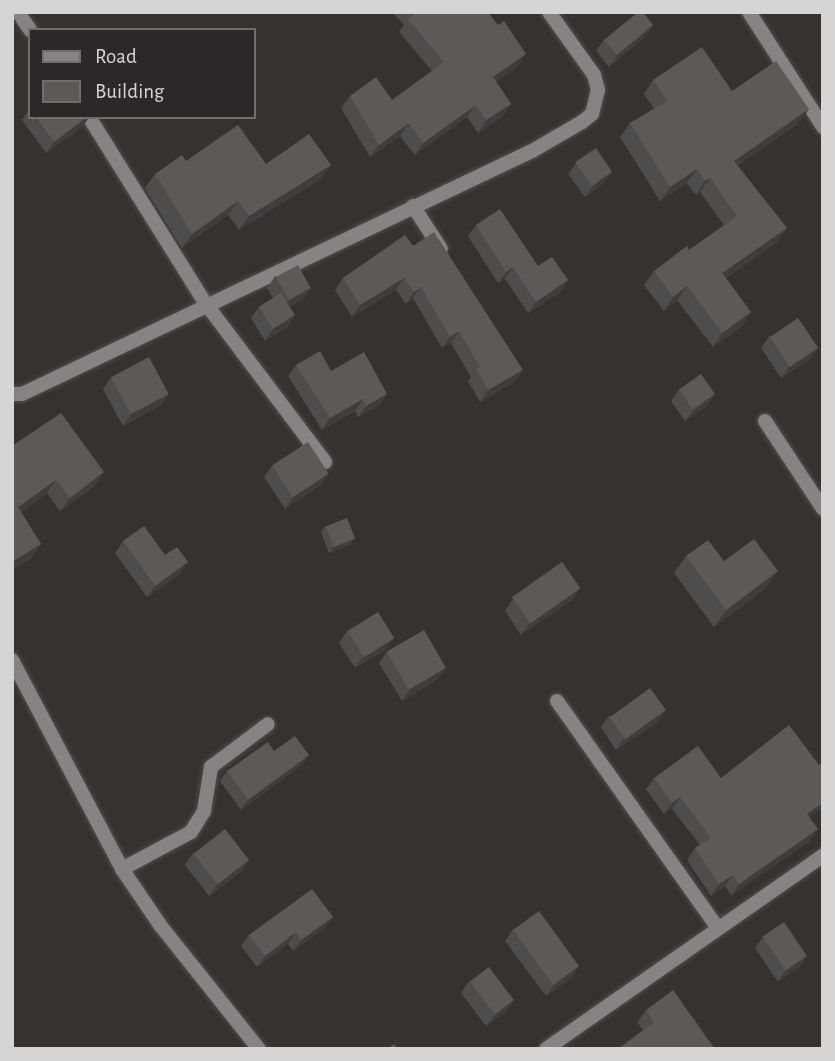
<!DOCTYPE html>
<style>
body{margin:0}
#map{position:relative;width:835px;height:1061px;overflow:hidden;background:#353230;font-family:"Alegreya Sans",sans-serif}
div>[style]{position:absolute}
.roads{filter:drop-shadow(0 0 2px #504e4d) drop-shadow(0 0 2px #504e4d)}
.minor>*{height:14px;margin:-7px;padding:0 7px;transform-origin:7px;border-radius:7px;background:#878382}
.wall>*{inset:0;background:#4f4d4b}
.shaded-wall>*{inset:0;background:#403e3d}
.building>*{inset:0;background:#5c5957;transform-origin:0 0}
span{translate:-50% -50%;white-space:nowrap;text-align:center;line-height:1.15;-webkit-text-stroke:6px #2b2827;paint-order:stroke}
.frame{position:absolute;inset:0;border:14px solid #d7d5d4;pointer-events:none}
.legend{position:absolute;left:28px;top:28px;width:228px;height:91px;box-sizing:border-box;background:#2b2827;border:2px solid #706d6c;margin:0;padding:9px 12px;list-style:none;font-size:21px;color:#d7d5d4}
.legend li{display:flex;align-items:center;gap:14px;height:35px}
.legend b{width:35px;border:2px solid #706d6c}
</style>
<div id="map">
<div class="roads">
<div class="minor">
<i style="left:18px;top:12px;width:22px;rotate:56deg"></i>
<i style="left:749px;top:12px;width:137px;rotate:57.2deg"></i>
<i style="left:89px;top:117px;width:221px;rotate:58deg"></i>
<i style="left:206px;top:304px;width:198px;rotate:53deg"></i>
<i style="left:413px;top:206px;width:51px;rotate:56.9deg"></i>
<i style="left:12px;top:394px;width:10px"></i>
<i style="left:22px;top:394px;width:565px;rotate:-25.48deg"></i>
<i style="left:532px;top:151px;width:58px;rotate:-30.1deg"></i>
<i style="left:582px;top:122px;width:13px;rotate:-39deg"></i>
<i style="left:592px;top:114px;width:25px;rotate:-76deg"></i>
<i style="left:598px;top:90px;width:16px;rotate:-105deg"></i>
<i style="left:594px;top:75px;width:77px;rotate:-125.5deg"></i>
<i style="left:765px;top:421px;width:105px;rotate:56.6deg"></i>
<i style="left:12px;top:660px;width:236px;rotate:62.2deg"></i>
<i style="left:122px;top:869px;width:68px;rotate:55.8deg"></i>
<i style="left:160px;top:925px;width:159px;rotate:51.4deg"></i>
<i style="left:557px;top:701px;width:277px;rotate:54.7deg"></i>
<i style="left:122px;top:869px;width:78px;rotate:-28.2deg"></i>
<i style="left:191px;top:832px;width:25px;rotate:-58deg"></i>
<i style="left:204px;top:811px;width:45px;rotate:-81deg"></i>
<i style="left:211px;top:767px;width:71px;rotate:-37deg"></i>
<i style="left:546px;top:1049px;width:338px;rotate:-34.9deg"></i>
</div>
</div>
<div class="wall">
<i style="clip-path:polygon(392px 12px,488px 12px,518px 67px,496px 81px,511px 104px,502px 117px,478px 133px,467px 117px,415px 155px,400px 136px,370px 157px,341px 108px,350px 96px,392px 100px,432px 71px,399px 32px,404px 25px)"></i>
<i style="clip-path:polygon(653px 25px,645px 37px,609px 67px,596px 51px,604px 40px)"></i>
<i style="clip-path:polygon(653px 80px,732px 91px,799px 123px,737px 166px,787px 228px,777px 242px,726px 278px,751px 312px,742px 326px,713px 347px,677px 300px,664px 311px,644px 285px,654px 271px,689px 250px,724px 225px,700px 192px,696px 195px,687px 183px,660px 201px,620px 137px,630px 123px,654px 109px,644px 94px)"></i>
<i style="clip-path:polygon(30px 108px,30px 117px,89px 117px,83px 126px,46px 153px,22px 120px)"></i>
<i style="clip-path:polygon(186px 161px,266px 164px,331px 165px,321px 179px,239px 230px,228px 215px,182px 248px,145px 188px,155px 174px)"></i>
<i style="clip-path:polygon(576px 163px,604px 183px,585px 197px,568px 174px)"></i>
<i style="clip-path:polygon(476px 225px,538px 266px,568px 280px,560px 292px,528px 313px,505px 279px,498px 283px,468px 236px)"></i>
<i style="clip-path:polygon(405px 235px,515px 381px,480px 402px,468px 381px,471px 377px,451px 343px,442px 348px,413px 298px,406px 304px,396px 290px,352px 317px,335px 290px,343px 278px)"></i>
<i style="clip-path:polygon(275px 276px,311px 288px,303px 299px,290px 307px,295px 315px,287px 327px,265px 341px,251px 318px,259px 307px,273px 298px,267px 288px)"></i>
<i style="clip-path:polygon(769px 336px,818px 348px,810px 359px,781px 378px,761px 348px)"></i>
<i style="clip-path:polygon(296px 365px,331px 371px,387px 394px,379px 405px,358px 417px,355px 411px,322px 430px,288px 376px)"></i>
<i style="clip-path:polygon(111px 377px,169px 394px,161px 405px,123px 426px,103px 389px)"></i>
<i style="clip-path:polygon(679px 390px,715px 394px,707px 406px,685px 421px,671px 401px)"></i>
<i style="clip-path:polygon(12px 446px,95px 486px,60px 511px,47px 493px,21px 512px,41px 544px,31px 558px,12px 570px)"></i>
<i style="clip-path:polygon(272px 466px,321px 485px,285px 509px,264px 477px)"></i>
<i style="clip-path:polygon(325px 526px,351px 544px,329px 553px,321px 532px)"></i>
<i style="clip-path:polygon(123px 541px,165px 555px,180px 574px,147px 597px,115px 553px)"></i>
<i style="clip-path:polygon(686px 556px,724px 561px,766px 588px,714px 627px,674px 573px)"></i>
<i style="clip-path:polygon(580px 588px,572px 600px,521px 635px,505px 611px,513px 599px)"></i>
<i style="clip-path:polygon(347px 631px,394px 638px,385px 650px,355px 668px,339px 643px)"></i>
<i style="clip-path:polygon(387px 652px,438px 679px,402px 701px,379px 663px)"></i>
<i style="clip-path:polygon(666px 710px,658px 722px,616px 750px,601px 727px,609px 716px)"></i>
<i style="clip-path:polygon(274px 751px,309px 755px,302px 765px,241px 810px,220px 781px,227px 771px)"></i>
<i style="clip-path:polygon(654px 778px,721px 778px,810px 818px,810px 841px,731px 895px,725px 886px,711px 896px,687px 860px,695px 848px,700px 845px,672px 809px,664px 814px,646px 789px)"></i>
<i style="clip-path:polygon(193px 853px,249px 860px,241px 872px,209px 896px,185px 865px)"></i>
<i style="clip-path:polygon(333px 917px,325px 928px,293px 951px,288px 944px,257px 967px,241px 946px,249px 935px)"></i>
<i style="clip-path:polygon(513px 929px,579px 966px,571px 978px,546px 996px,505px 941px)"></i>
<i style="clip-path:polygon(763px 937px,807px 956px,799px 967px,778px 982px,755px 948px)"></i>
<i style="clip-path:polygon(469px 981px,514px 1000px,506px 1011px,486px 1026px,461px 993px)"></i>
<i style="clip-path:polygon(646px 1010px,715px 1049px,643px 1030px,637px 1022px)"></i>
</div>
<div class="shaded-wall">
<i style="clip-path:polygon(653px 25px,645px 37px,609px 67px,617px 55px)"></i>
<i style="clip-path:polygon(526px 54px,518px 67px,484px 89px,493px 77px)"></i>
<i style="clip-path:polygon(511px 104px,502px 117px,478px 133px,486px 120px)"></i>
<i style="clip-path:polygon(476px 105px,467px 117px,415px 155px,423px 143px)"></i>
<i style="clip-path:polygon(809px 109px,799px 123px,724px 175px,734px 161px)"></i>
<i style="clip-path:polygon(87px 117px,89px 117px,83px 126px,46px 153px,54px 142px)"></i>
<i style="clip-path:polygon(409px 123px,400px 136px,370px 157px,379px 145px)"></i>
<i style="clip-path:polygon(331px 165px,321px 179px,239px 230px,249px 216px)"></i>
<i style="clip-path:polygon(697px 169px,687px 183px,660px 201px,670px 187px)"></i>
<i style="clip-path:polygon(612px 172px,604px 183px,585px 197px,593px 186px)"></i>
<i style="clip-path:polygon(710px 178px,700px 192px,696px 195px,705px 181px)"></i>
<i style="clip-path:polygon(238px 201px,228px 215px,182px 248px,192px 234px)"></i>
<i style="clip-path:polygon(787px 228px,777px 242px,713px 287px,722px 273px)"></i>
<i style="clip-path:polygon(513px 267px,505px 279px,498px 283px,506px 272px)"></i>
<i style="clip-path:polygon(404px 278px,396px 290px,352px 317px,360px 305px)"></i>
<i style="clip-path:polygon(568px 280px,560px 292px,528px 313px,536px 302px)"></i>
<i style="clip-path:polygon(687px 286px,677px 300px,664px 311px,673px 297px)"></i>
<i style="clip-path:polygon(421px 287px,413px 298px,406px 304px,414px 292px)"></i>
<i style="clip-path:polygon(311px 288px,303px 299px,281px 312px,289px 301px)"></i>
<i style="clip-path:polygon(751px 312px,742px 326px,713px 347px,722px 333px)"></i>
<i style="clip-path:polygon(295px 315px,287px 327px,265px 341px,273px 329px)"></i>
<i style="clip-path:polygon(459px 331px,451px 343px,442px 348px,450px 337px)"></i>
<i style="clip-path:polygon(818px 348px,810px 359px,781px 378px,789px 367px)"></i>
<i style="clip-path:polygon(523px 370px,515px 381px,480px 402px,488px 390px)"></i>
<i style="clip-path:polygon(169px 394px,161px 405px,123px 426px,131px 414px)"></i>
<i style="clip-path:polygon(387px 394px,379px 405px,358px 417px,366px 406px)"></i>
<i style="clip-path:polygon(715px 394px,707px 406px,685px 421px,694px 410px)"></i>
<i style="clip-path:polygon(363px 399px,355px 411px,322px 430px,330px 418px)"></i>
<i style="clip-path:polygon(104px 472px,95px 486px,60px 511px,70px 498px)"></i>
<i style="clip-path:polygon(329px 474px,321px 485px,285px 509px,293px 497px)"></i>
<i style="clip-path:polygon(56px 480px,47px 493px,12px 518px,18px 507px)"></i>
<i style="clip-path:polygon(355px 538px,351px 544px,329px 553px,333px 547px)"></i>
<i style="clip-path:polygon(41px 544px,31px 558px,12px 570px,12px 562px)"></i>
<i style="clip-path:polygon(188px 562px,180px 574px,147px 597px,155px 586px)"></i>
<i style="clip-path:polygon(778px 571px,766px 588px,714px 627px,726px 610px)"></i>
<i style="clip-path:polygon(580px 588px,572px 600px,521px 635px,529px 624px)"></i>
<i style="clip-path:polygon(394px 638px,385px 650px,355px 668px,363px 657px)"></i>
<i style="clip-path:polygon(446px 668px,438px 679px,402px 701px,410px 689px)"></i>
<i style="clip-path:polygon(666px 710px,658px 722px,616px 750px,624px 738px)"></i>
<i style="clip-path:polygon(309px 755px,302px 765px,241px 810px,248px 800px)"></i>
<i style="clip-path:polygon(680px 797px,672px 809px,664px 814px,672px 803px)"></i>
<i style="clip-path:polygon(823px 803px,823px 808px,799px 825px,807px 814px)"></i>
<i style="clip-path:polygon(818px 829px,810px 841px,731px 895px,739px 884px)"></i>
<i style="clip-path:polygon(249px 860px,241px 872px,209px 896px,217px 885px)"></i>
<i style="clip-path:polygon(733px 875px,725px 886px,711px 896px,719px 884px)"></i>
<i style="clip-path:polygon(333px 917px,325px 928px,293px 951px,301px 940px)"></i>
<i style="clip-path:polygon(296px 932px,288px 944px,257px 967px,265px 956px)"></i>
<i style="clip-path:polygon(807px 956px,799px 967px,778px 982px,786px 970px)"></i>
<i style="clip-path:polygon(579px 966px,571px 978px,546px 996px,554px 985px)"></i>
<i style="clip-path:polygon(514px 1000px,506px 1011px,486px 1026px,495px 1015px)"></i>
</div>
<div class="building">
<i style="clip-path:polygon(412px 12px,488px 12px,498px 25px,504px 21px,526px 54px,493px 77px,511px 104px,486px 120px,476px 105px,423px 143px,409px 123px,379px 145px,350px 96px,376px 77px,392px 100px,444px 62px,408px 19px,414px 14px)"></i>
<i style="clip-path:polygon(638px 12px,643px 12px,653px 25px,617px 55px,604px 40px)"></i>
<i style="clip-path:polygon(702px 47px,732px 91px,776px 61px,809px 109px,734px 161px,787px 228px,722px 273px,751px 312px,722px 333px,687px 286px,673px 297px,654px 271px,687px 246px,689px 250px,737px 216px,710px 178px,705px 181px,697px 169px,670px 187px,630px 123px,667px 101px,653px 80px)"></i>
<i style="clip-path:polygon(36px 117px,87px 117px,54px 142px)"></i>
<i style="clip-path:polygon(238px 125px,266px 164px,309px 134px,331px 165px,249px 216px,238px 201px,192px 234px,155px 174px,182px 155px,186px 161px)"></i>
<i style="left:596px;top:148px;width:29px;height:25px;rotate:56deg"></i>
<i style="clip-path:polygon(500px 209px,538px 266px,552px 257px,568px 280px,536px 302px,513px 267px,506px 272px,476px 225px)"></i>
<i style="clip-path:polygon(434px 232px,523px 370px,488px 390px,476px 369px,480px 367px,459px 331px,450px 337px,421px 287px,414px 292px,404px 278px,360px 305px,343px 278px,405px 235px,413px 246px)"></i>
<i style="left:298px;top:265px;width:26px;height:25px;rotate:61deg"></i>
<i style="left:281px;top:293px;width:26px;height:26px;rotate:58deg"></i>
<i style="left:798px;top:318px;width:36px;height:34px;rotate:56deg"></i>
<i style="clip-path:polygon(320px 351px,331px 371px,364px 352px,387px 394px,366px 406px,363px 399px,330px 418px,296px 365px)"></i>
<i style="left:149px;top:357px;width:42px;height:43px;rotate:62deg"></i>
<i style="left:701px;top:374px;width:24px;height:27px;rotate:55deg"></i>
<i style="clip-path:polygon(61px 413px,104px 472px,70px 498px,56px 480px,18px 507px,41px 544px,12px 562px,12px 446px)"></i>
<i style="left:308px;top:442px;width:38px;height:43px;rotate:57deg"></i>
<i style="left:347px;top:518px;width:22px;height:23px;rotate:68deg"></i>
<i style="clip-path:polygon(144px 526px,165px 555px,177px 547px,188px 562px,155px 586px,123px 541px)"></i>
<i style="clip-path:polygon(754px 539px,778px 571px,726px 610px,686px 556px,708px 540px,724px 561px)"></i>
<i style="left:562px;top:562px;width:32px;height:61px;rotate:55deg"></i>
<i style="left:378px;top:612px;width:31px;height:36px;rotate:58deg"></i>
<i style="left:424px;top:630px;width:44px;height:43px;rotate:60deg"></i>
<i style="left:650px;top:688px;width:27px;height:50px;rotate:54deg"></i>
<i style="clip-path:polygon(789px 725px,819px 765px,823px 762px,823px 803px,807px 814px,818px 829px,739px 884px,733px 875px,719px 884px,695px 848px,711px 838px,680px 797px,672px 803px,654px 778px,698px 746px,721px 778px)"></i>
<i style="clip-path:polygon(295px 736px,309px 755px,248px 800px,227px 771px,268px 742px,274px 751px)"></i>
<i style="left:225px;top:829px;width:39px;height:40px;rotate:52deg"></i>
<i style="clip-path:polygon(312px 889px,333px 917px,301px 940px,296px 932px,265px 956px,249px 935px)"></i>
<i style="left:539px;top:911px;width:68px;height:32px;rotate:54deg"></i>
<i style="left:784px;top:922px;width:41px;height:26px;rotate:56deg"></i>
<i style="left:489px;top:967px;width:41px;height:24px;rotate:53deg"></i>
<i style="clip-path:polygon(673px 990px,715px 1049px,618px 1049px,654px 1022px,646px 1010px)"></i>
<i style="clip-path:polygon(394px 1044px,398px 1049px,387px 1049px)"></i>
</div>
<div class="frame"></div>
<ul class="legend">
<li><b style="height:9px;background:#878382"></b>Road</li>
<li><b style="height:19px;background:#5c5957"></b>Building</li>
</ul>
</div>
